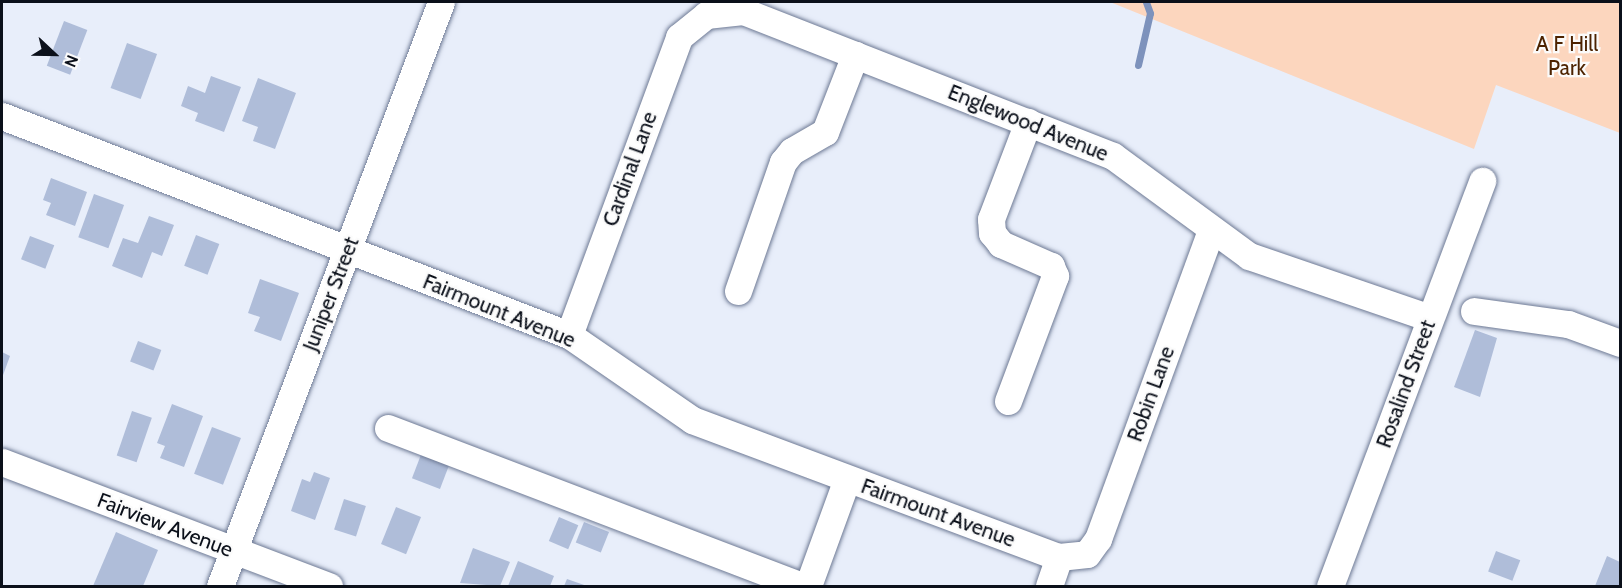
<!DOCTYPE html>
<style>
body{margin:0}
#map{position:relative;width:1622px;height:588px;overflow:hidden;background:#e8eefa;font-family:Cabin,sans-serif}
div>[style]{position:absolute}
.green>*{inset:0;background:#fcd6be}
.stream>*{height:7px;margin:-3.5px;padding:0 3.5px;transform-origin:3.5px;border-radius:3.5px;background:#7d92bc}
.building>*{inset:0;background:#afbdd9;transform-origin:0 0}
.roads{filter:drop-shadow(0 0 2px #6d7994) drop-shadow(0 0 2px #6d7994)}
.minor>*{height:27px;margin:-13.5px;padding:0 13.5px;transform-origin:13.5px;border-radius:13.5px;background:#fff}
span{translate:-50% -50%;white-space:nowrap;text-align:center;line-height:1.15;-webkit-text-stroke:4.5px #fbfbfb;paint-order:stroke}
.park-label{font-size:21px;color:#4d2300}
.street-label{font-size:21px;color:#0b101a}
.frame{position:absolute;inset:0;border:3px solid #0b101a;pointer-events:none}
.north{position:absolute;left:24px;top:24px;width:60px;height:60px;-webkit-text-stroke:4px #fbfbfb;paint-order:stroke;rotate:112deg;font-size:16px;font-weight:700;line-height:24px;text-align:center;color:#0b101a}
.north::after{content:'';display:block;margin:auto;width:21px;height:27px;background:#0b101a;clip-path:polygon(50% 0,100% 100%,50% 72%,0 100%)}
</style>
<div id="map">
<div class="green">
<i style="clip-path:polygon(1110px 2px,1620px 2px,1620px 133px,1496px 85px,1474px 149px)"></i>
</div>
<div class="stream">
<i style="left:1138px;top:65px;width:53px;rotate:-77deg"></i>
<i style="left:1150px;top:13px;width:12px;rotate:-110deg"></i>
</div>
<div class="building">
<i style="left:64px;top:21px;width:25px;height:48px;rotate:21deg"></i>
<i style="left:127px;top:43px;width:32px;height:48px;rotate:20deg"></i>
<i style="clip-path:polygon(211px 76px,241px 87px,224px 132px,195px 121px,198px 113px,181px 106px,188px 86px,205px 93px)"></i>
<i style="clip-path:polygon(258px 78px,296px 93px,275px 149px,253px 141px,258px 127px,242px 121px)"></i>
<i style="clip-path:polygon(51px 178px,87px 192px,75px 226px,46px 215px,51px 203px,43px 200px)"></i>
<i style="left:94px;top:194px;width:32px;height:46px;rotate:20deg"></i>
<i style="clip-path:polygon(149px 216px,174px 225px,162px 256px,152px 252px,142px 278px,112px 266px,123px 238px,138px 243px)"></i>
<i style="left:196px;top:235px;width:25px;height:33px;rotate:21deg"></i>
<i style="left:30px;top:236px;width:26px;height:25px;rotate:21deg"></i>
<i style="clip-path:polygon(260px 279px,299px 293px,281px 341px,254px 331px,260px 317px,248px 313px)"></i>
<i style="clip-path:polygon(1475px 330px,1497px 338px,1480px 397px,1454px 387px)"></i>
<i style="left:138px;top:341px;width:25px;height:22px;rotate:21deg"></i>
<i style="clip-path:polygon(2px 352px,10px 356px,2px 378px)"></i>
<i style="clip-path:polygon(172px 404px,203px 416px,184px 467px,160px 458px,165px 446px,157px 443px)"></i>
<i style="left:132px;top:411px;width:21px;height:47px;rotate:19deg"></i>
<i style="left:212px;top:427px;width:31px;height:50px;rotate:21deg"></i>
<i style="left:422px;top:452px;width:30px;height:28px;rotate:21deg"></i>
<i style="clip-path:polygon(314px 472px,330px 478px,315px 520px,291px 511px,302px 479px,310px 482px)"></i>
<i style="left:344px;top:499px;width:23px;height:32px;rotate:18deg"></i>
<i style="left:396px;top:507px;width:27px;height:40px;rotate:22deg"></i>
<i style="left:559px;top:517px;width:21px;height:26px;rotate:23deg"></i>
<i style="left:584px;top:522px;width:27px;height:22px;rotate:22deg"></i>
<i style="clip-path:polygon(116px 532px,158px 550px,143px 586px,93px 586px)"></i>
<i style="clip-path:polygon(473px 548px,510px 562px,500px 586px,460px 583px)"></i>
<i style="left:1496px;top:551px;width:26px;height:22px;rotate:21deg"></i>
<i style="clip-path:polygon(1607px 556px,1620px 562px,1620px 586px,1595px 586px)"></i>
<i style="clip-path:polygon(518px 561px,554px 576px,550px 586px,508px 586px)"></i>
<i style="clip-path:polygon(567px 579px,587px 586px,564px 586px)"></i>
</div>
<div class="roads">
<div class="minor">
<i style="left:2px;top:116px;width:608px;rotate:21.12deg"></i>
<i style="left:569px;top:335px;width:150px;rotate:34.6deg"></i>
<i style="left:692px;top:420px;width:392px;rotate:20.5deg"></i>
<i style="left:1059px;top:557px;width:28px;rotate:-6deg"></i>
<i style="left:1087px;top:554px;width:19px;rotate:-54deg"></i>
<i style="left:1098px;top:539px;width:328px;rotate:-69.9deg"></i>
<i style="left:738px;top:291px;width:137px;rotate:-70.8deg"></i>
<i style="left:783px;top:162px;width:14px;rotate:-51deg"></i>
<i style="left:792px;top:151px;width:38px;rotate:-30deg"></i>
<i style="left:825px;top:132px;width:83px;rotate:-68.7deg"></i>
<i style="left:1474px;top:311px;width:95px;rotate:7.9deg"></i>
<i style="left:1568px;top:324px;width:55px;rotate:20.1deg"></i>
<i style="left:569px;top:335px;width:318px;rotate:-69.7deg"></i>
<i style="left:679px;top:37px;width:35px;rotate:-39deg"></i>
<i style="left:706px;top:15px;width:37px;rotate:-6deg"></i>
<i style="left:743px;top:11px;width:397px;rotate:21.4deg"></i>
<i style="left:1113px;top:156px;width:169px;rotate:36.3deg"></i>
<i style="left:1249px;top:256px;width:191px;rotate:18.9deg"></i>
<i style="left:1008px;top:401px;width:134px;rotate:-69.4deg"></i>
<i style="left:1055px;top:276px;width:11px;rotate:-112deg"></i>
<i style="left:1051px;top:266px;width:55px;rotate:-156.3deg"></i>
<i style="left:1001px;top:244px;width:14px;rotate:-129deg"></i>
<i style="left:992px;top:233px;width:14px;rotate:-94deg"></i>
<i style="left:991px;top:219px;width:104px;rotate:-69.1deg"></i>
<i style="left:388px;top:428px;width:442px;rotate:20.9deg"></i>
<i style="left:2px;top:462px;width:350px;rotate:20.8deg"></i>
<i style="left:220px;top:586px;width:624px;rotate:-69.27deg"></i>
<i style="left:808px;top:586px;width:114px;rotate:-70deg"></i>
<i style="left:1049px;top:586px;width:31px;rotate:-71deg"></i>
<i style="left:1330px;top:586px;width:433px;rotate:-69.4deg"></i>
</div>
</div>
<div class="park-label">
<span style="left:1567px;top:56px">A F Hill<br>Park</span>
</div>
<div class="street-label">
<span style="left:1028px;top:123px;rotate:22deg">Englewood Avenue</span>
<span style="left:630px;top:169px;rotate:-70deg">Cardinal Lane</span>
<span style="left:331px;top:294px;rotate:-69deg">Juniper Street</span>
<span style="left:499px;top:311px;rotate:22deg">Fairmount Avenue</span>
<span style="left:1406px;top:384px;rotate:-70deg">Rosalind Street</span>
<span style="left:1151px;top:394px;rotate:-70deg">Robin Lane</span>
<span style="left:938px;top:513px;rotate:20deg">Fairmount Avenue</span>
<span style="left:165px;top:525px;rotate:21deg">Fairview Avenue</span>
</div>
<div class="frame"></div>
<div class="north">N</div>
</div>
